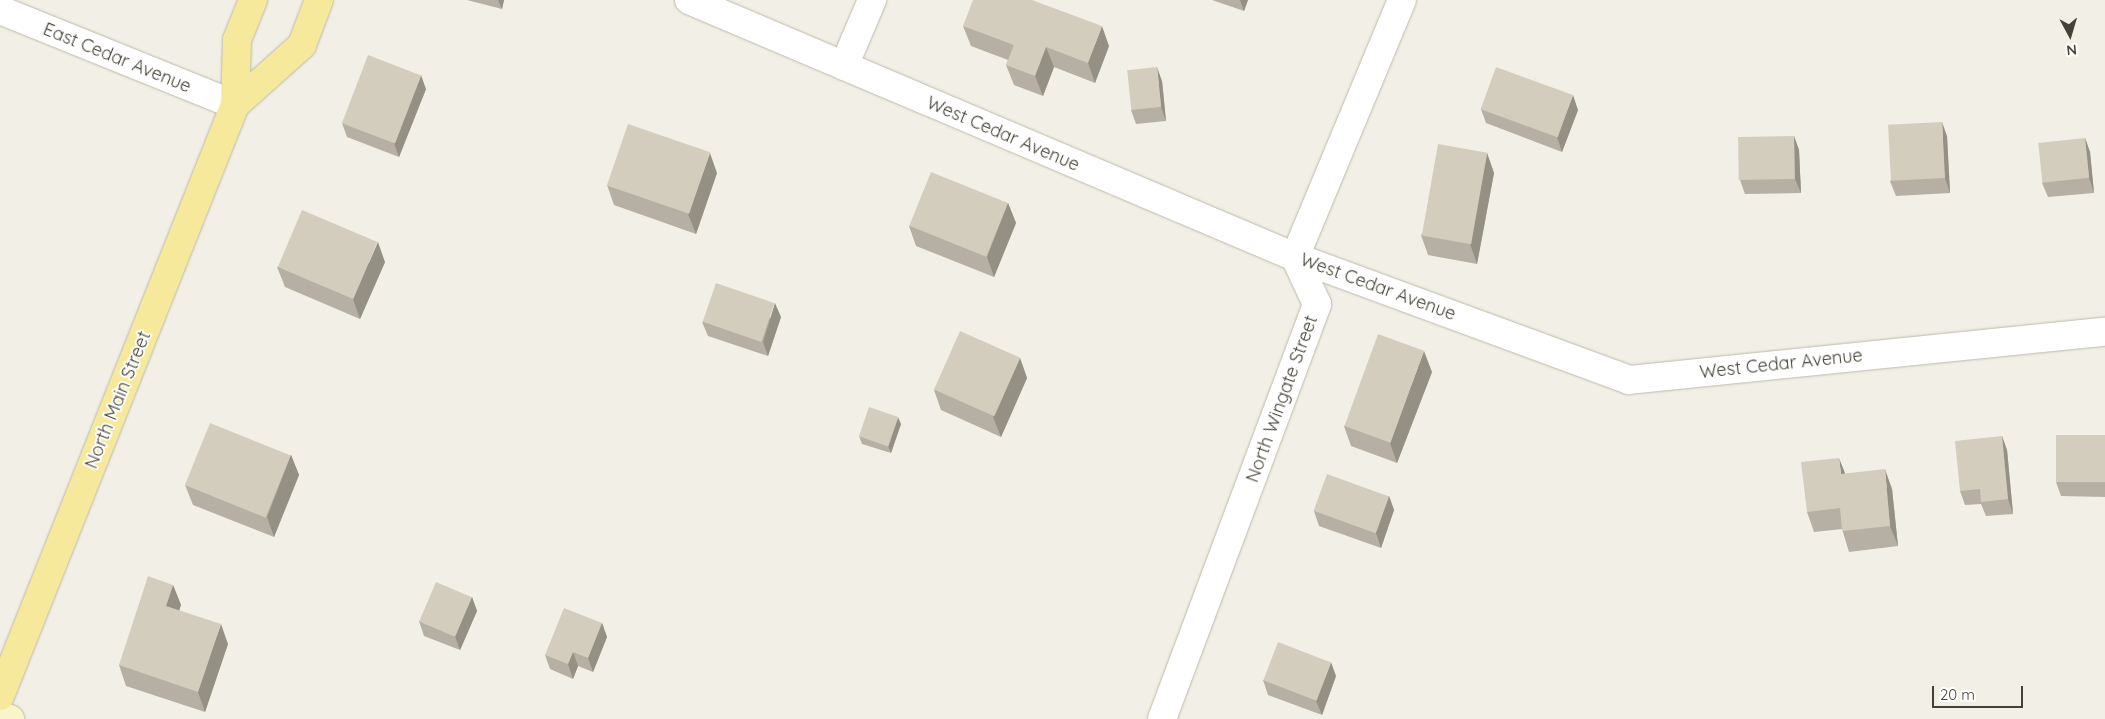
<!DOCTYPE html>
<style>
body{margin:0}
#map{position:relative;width:2105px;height:719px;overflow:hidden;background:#f2f0e6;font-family:Quicksand,sans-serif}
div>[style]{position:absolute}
.roads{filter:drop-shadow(0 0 1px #bdb9aa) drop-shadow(0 0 1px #bdb9aa)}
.street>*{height:28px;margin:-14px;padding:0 14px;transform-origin:14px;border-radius:14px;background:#fff}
.secondary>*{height:28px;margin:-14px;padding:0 14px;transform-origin:14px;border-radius:14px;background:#faf5c8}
.primary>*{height:28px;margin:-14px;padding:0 14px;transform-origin:14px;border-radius:14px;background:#f6e99b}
.wall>*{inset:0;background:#b5b0a3}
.shaded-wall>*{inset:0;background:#949084}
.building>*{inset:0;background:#d3cdbd;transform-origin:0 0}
span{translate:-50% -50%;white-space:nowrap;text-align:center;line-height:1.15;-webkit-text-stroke:4px #fff;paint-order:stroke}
.street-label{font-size:18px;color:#444136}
.north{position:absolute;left:2045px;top:10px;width:50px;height:50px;-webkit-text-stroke:4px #fff;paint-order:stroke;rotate:174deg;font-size:14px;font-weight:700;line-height:20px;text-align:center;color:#444136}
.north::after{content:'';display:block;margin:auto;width:18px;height:22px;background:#444136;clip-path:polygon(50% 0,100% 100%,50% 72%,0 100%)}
.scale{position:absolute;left:1932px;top:686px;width:91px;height:22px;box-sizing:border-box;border:2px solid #444136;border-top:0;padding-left:6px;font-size:15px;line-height:18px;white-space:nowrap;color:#444136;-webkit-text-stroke:4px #fff;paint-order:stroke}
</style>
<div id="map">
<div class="roads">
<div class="street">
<i style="left:689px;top:0;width:658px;rotate:22.98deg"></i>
<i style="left:1295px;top:257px;width:356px;rotate:20.2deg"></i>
<i style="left:1629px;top:380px;width:478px;rotate:-5.8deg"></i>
<i style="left:0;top:10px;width:253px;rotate:22deg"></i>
<i style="left:844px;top:66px;width:72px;rotate:-67deg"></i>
<i style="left:1162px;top:719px;width:443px;rotate:-69.5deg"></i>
<i style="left:1317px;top:304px;width:52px;rotate:-115.1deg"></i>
<i style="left:1295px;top:257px;width:278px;rotate:-67.4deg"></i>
</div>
<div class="secondary">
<i style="left:0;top:715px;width:11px;rotate:22deg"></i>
</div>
<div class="primary">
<i style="left:235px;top:105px;width:90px;rotate:-41.8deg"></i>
<i style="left:302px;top:45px;width:48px;rotate:-69.3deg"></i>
<i style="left:0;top:696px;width:636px;rotate:-68.32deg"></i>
<i style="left:235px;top:105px;width:65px;rotate:-88.2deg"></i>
<i style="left:237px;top:40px;width:43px;rotate:-68.2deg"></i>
</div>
</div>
<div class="wall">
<i style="clip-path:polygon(467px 0,504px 0,502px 9px)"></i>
<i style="clip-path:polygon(1212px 0,1248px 0,1244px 11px)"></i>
<i style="clip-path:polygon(963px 26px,1109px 46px,1095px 83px,1054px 67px,1043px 96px,1014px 85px,1006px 65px,1008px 60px,971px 46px)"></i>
<i style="clip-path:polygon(1162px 81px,1166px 121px,1136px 124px,1131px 110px)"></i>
<i style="clip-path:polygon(426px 89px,399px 157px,347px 137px,342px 123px)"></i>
<i style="clip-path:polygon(1481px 109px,1578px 110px,1562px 152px,1486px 123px)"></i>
<i style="clip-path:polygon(1794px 136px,1799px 150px,1801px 193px,1745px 194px,1740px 180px)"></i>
<i style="clip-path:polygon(1947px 136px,1950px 193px,1896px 196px,1890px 181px)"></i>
<i style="clip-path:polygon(2085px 138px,2090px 152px,2094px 193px,2048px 197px,2042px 183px)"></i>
<i style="clip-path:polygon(1487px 153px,1494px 173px,1477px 264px,1428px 255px,1421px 235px)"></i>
<i style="clip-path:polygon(717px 173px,696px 234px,614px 205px,607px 185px)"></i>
<i style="clip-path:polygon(1008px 203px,1016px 223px,994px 277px,916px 246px,909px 226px)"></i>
<i style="clip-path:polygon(385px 262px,360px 319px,285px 287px,277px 267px)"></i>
<i style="clip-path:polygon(781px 317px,768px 356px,708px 336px,702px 322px)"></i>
<i style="clip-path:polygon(1020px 358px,1027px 378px,1001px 437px,941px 410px,934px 390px)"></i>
<i style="clip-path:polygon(1432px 372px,1397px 463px,1351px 446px,1344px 426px)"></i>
<i style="clip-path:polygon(901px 424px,891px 453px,862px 444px,859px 436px)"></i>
<i style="clip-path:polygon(2105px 435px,2105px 497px,2061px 496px,2056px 482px)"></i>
<i style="clip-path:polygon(2002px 436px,2007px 450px,2013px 514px,1986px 516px,1981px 504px,1965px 505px,1960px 491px)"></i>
<i style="clip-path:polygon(291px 455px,299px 475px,274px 537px,193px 505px,185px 485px)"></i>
<i style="clip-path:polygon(1845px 474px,1892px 489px,1898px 546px,1849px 552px,1842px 529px,1814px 532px,1807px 512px)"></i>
<i style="clip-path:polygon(1389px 496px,1394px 510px,1381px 548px,1319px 526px,1314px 511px)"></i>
<i style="clip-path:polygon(173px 585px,181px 605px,179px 610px,228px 644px,205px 712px,126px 686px,119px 665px)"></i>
<i style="clip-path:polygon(472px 597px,477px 611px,460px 650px,424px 636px,419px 621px)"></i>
<i style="clip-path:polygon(602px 623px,607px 637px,593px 672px,578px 666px,573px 679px,550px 669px,545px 655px)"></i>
<i style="clip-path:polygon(1336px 676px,1322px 715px,1268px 695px,1263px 680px)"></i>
</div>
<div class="shaded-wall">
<i style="clip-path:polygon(498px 0,504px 0,502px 9px)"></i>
<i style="clip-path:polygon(1240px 0,1248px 0,1244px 11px)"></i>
<i style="clip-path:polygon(1102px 26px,1109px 46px,1095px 83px,1088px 63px)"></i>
<i style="clip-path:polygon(1046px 47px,1054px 67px,1043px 96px,1035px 76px)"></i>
<i style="clip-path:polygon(1157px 67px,1162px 81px,1166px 121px,1161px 107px)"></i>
<i style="clip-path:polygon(421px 75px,426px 89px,399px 157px,394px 143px)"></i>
<i style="clip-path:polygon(1573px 95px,1578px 110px,1562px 152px,1557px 137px)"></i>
<i style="clip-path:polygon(1942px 122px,1947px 136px,1950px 193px,1945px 178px)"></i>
<i style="clip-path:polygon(1794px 136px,1799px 150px,1801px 193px,1795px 179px)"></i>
<i style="clip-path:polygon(2085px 138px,2090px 152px,2094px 193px,2089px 178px)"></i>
<i style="clip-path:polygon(710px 153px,717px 173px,696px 234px,688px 214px)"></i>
<i style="clip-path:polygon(1487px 153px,1494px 173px,1477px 264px,1470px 244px)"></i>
<i style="clip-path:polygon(1008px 203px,1016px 223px,994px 277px,987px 257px)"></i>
<i style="clip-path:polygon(378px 242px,385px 262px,360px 319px,353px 299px)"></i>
<i style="clip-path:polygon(775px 303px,781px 317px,768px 356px,763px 342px)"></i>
<i style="clip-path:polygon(1424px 351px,1432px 372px,1397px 463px,1390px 443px)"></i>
<i style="clip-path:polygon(1020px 358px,1027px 378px,1001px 437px,993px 417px)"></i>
<i style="clip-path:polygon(898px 417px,901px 424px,891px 453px,888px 446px)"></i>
<i style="clip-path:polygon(2002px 436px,2007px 450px,2013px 514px,2008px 499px)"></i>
<i style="clip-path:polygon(291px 455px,299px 475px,274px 537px,267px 517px)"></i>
<i style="clip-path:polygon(1839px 458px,1847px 478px,1841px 474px)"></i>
<i style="clip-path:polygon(1885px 469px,1892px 489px,1898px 546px,1890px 526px)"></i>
<i style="clip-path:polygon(1389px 496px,1394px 510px,1381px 548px,1376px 533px)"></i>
<i style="clip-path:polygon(173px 585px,181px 605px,174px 626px,166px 606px)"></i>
<i style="clip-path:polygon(472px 597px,477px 611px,460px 650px,455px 636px)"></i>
<i style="clip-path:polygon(602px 623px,607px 637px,593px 672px,588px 658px)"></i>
<i style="clip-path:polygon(221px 624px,228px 644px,205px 712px,198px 692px)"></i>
<i style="clip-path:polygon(573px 652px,578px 666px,573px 679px,568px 664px)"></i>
<i style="clip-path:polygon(1331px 662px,1336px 676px,1322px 715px,1316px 701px)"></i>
</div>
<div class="building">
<i style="clip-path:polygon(973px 0,1032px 0,1102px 26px,1088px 63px,1046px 47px,1035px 76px,1006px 65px,1014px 45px,963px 26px)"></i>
<i style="left:368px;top:55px;width:57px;height:73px;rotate:21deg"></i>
<i style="left:1157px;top:67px;width:40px;height:30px;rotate:84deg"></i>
<i style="left:1496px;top:67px;width:82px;height:45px;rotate:20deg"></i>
<i style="left:1942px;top:122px;width:56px;height:54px;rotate:87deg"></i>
<i style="left:628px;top:124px;width:87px;height:65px;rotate:19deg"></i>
<i style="left:1794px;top:136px;width:43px;height:56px;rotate:89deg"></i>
<i style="left:2085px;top:138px;width:40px;height:47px;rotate:84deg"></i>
<i style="left:1438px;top:144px;width:50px;height:93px;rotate:10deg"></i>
<i style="left:931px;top:172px;width:83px;height:58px;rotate:22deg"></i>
<i style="left:302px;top:210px;width:82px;height:62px;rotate:23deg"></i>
<i style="left:716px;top:283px;width:62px;height:41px;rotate:19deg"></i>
<i style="left:960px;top:331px;width:66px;height:64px;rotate:24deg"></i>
<i style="left:1378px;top:334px;width:49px;height:98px;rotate:20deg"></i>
<i style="left:869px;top:407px;width:31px;height:31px;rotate:19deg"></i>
<i style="left:210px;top:423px;width:87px;height:67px;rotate:22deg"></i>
<i style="left:2056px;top:435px;width:49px;height:47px"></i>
<i style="clip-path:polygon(2002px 436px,2008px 499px,1981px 502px,1980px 489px,1960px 491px,1955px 441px)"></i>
<i style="clip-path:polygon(1839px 458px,1841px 474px,1885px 469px,1890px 526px,1842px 531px,1840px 508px,1807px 512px,1801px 462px)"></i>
<i style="left:1327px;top:474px;width:66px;height:39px;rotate:20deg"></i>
<i style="clip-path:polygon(148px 576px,173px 585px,166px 606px,221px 624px,198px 692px,119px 665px)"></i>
<i style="left:436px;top:582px;width:39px;height:43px;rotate:23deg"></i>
<i style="clip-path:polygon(564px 608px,602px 623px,588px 658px,573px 652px,568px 664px,545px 655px)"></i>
<i style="left:1278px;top:642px;width:57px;height:41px;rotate:21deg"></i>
</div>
<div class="street-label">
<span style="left:117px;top:58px;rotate:22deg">East Cedar Avenue</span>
<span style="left:1003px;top:134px;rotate:23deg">West Cedar Avenue</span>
<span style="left:1378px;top:287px;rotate:20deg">West Cedar Avenue</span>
<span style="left:1781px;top:364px;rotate:-6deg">West Cedar Avenue</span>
<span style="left:1282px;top:399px;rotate:-70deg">North Wingate Street</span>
<span style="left:118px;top:400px;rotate:-68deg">North Main Street</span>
</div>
<div class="north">N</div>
<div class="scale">20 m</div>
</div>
